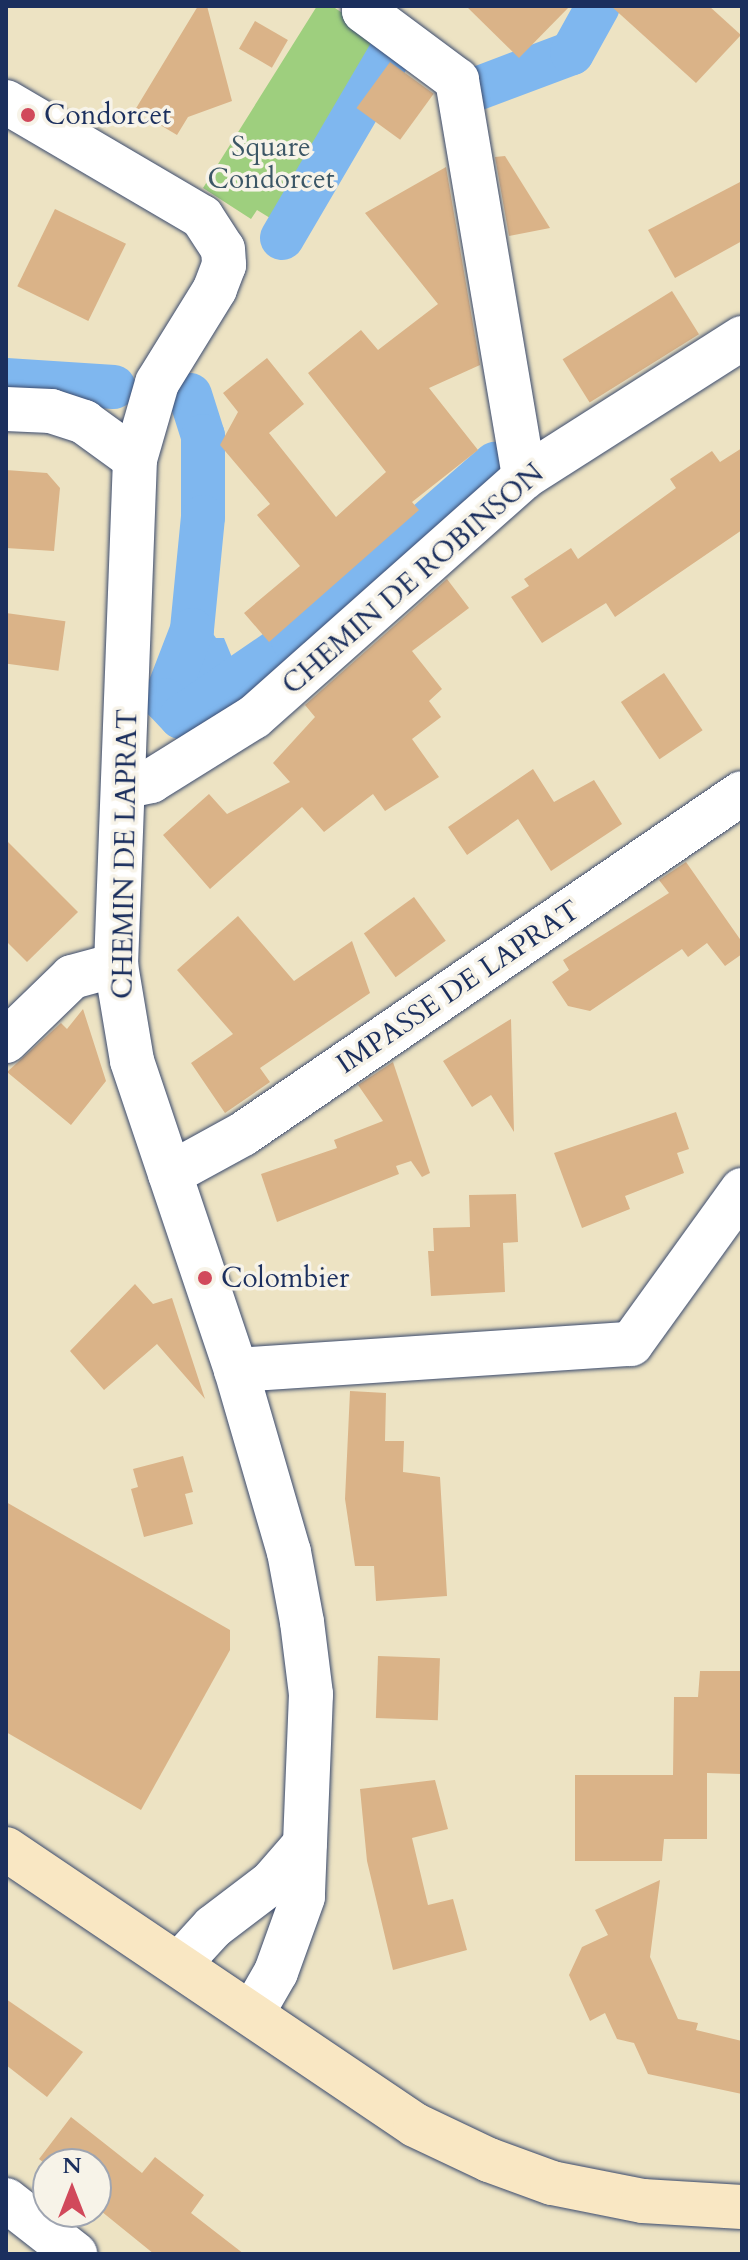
<!DOCTYPE html>
<style>
body{margin:0}
#map{position:relative;width:748px;height:2260px;overflow:hidden;background:#ede3c3;font-family:Cardo,serif}
div>[style]{position:absolute}
.green>*{inset:0;background:#9ecf7e}
.water>*{inset:0;background:#7fb7ef}
.canal>*{height:44px;margin:-22px;padding:0 22px;transform-origin:22px;border-radius:22px;background:#7fb7ef}
.building>*{inset:0;background:#dab388;transform-origin:0 0}
.roads{filter:drop-shadow(0 0 2px #3a4a6d) drop-shadow(0 0 2px #3a4a6d)}
.minor>*{height:44px;margin:-22px;padding:0 22px;transform-origin:22px;border-radius:22px;background:#fff}
.secondary>*{height:44px;margin:-22px;padding:0 22px;transform-origin:22px;border-radius:22px;background:#f9e7c3}
.dots>*{width:22px;height:22px;translate:-50% -50%;box-sizing:border-box;border:4px solid #f7f3e8;border-radius:50%}
span{translate:-50% -50%;white-space:nowrap;text-align:center;line-height:1.15;-webkit-text-stroke:7px #f7f3e8;paint-order:stroke}
.poi-label{font-size:28px;color:#1b2f5e}
.left{translate:0 -50%;text-align:left}
.park-label{font-size:28px;color:#3c5766}
.street-label{font-size:28px;color:#1b2f5e}
.frame{position:absolute;inset:0;border:8px solid #1b2f5e;pointer-events:none}
.north{position:absolute;left:32px;top:2148px;width:80px;height:80px;box-sizing:border-box;background:#f7f3e8;border:2px solid #9fa5b1;border-radius:50%;rotate:0deg;font-size:22px;font-weight:700;line-height:32px;text-align:center;color:#1b2f5e}
.north::after{content:'';display:block;margin:auto;width:28px;height:36px;background:#d1495b;clip-path:polygon(50% 0,100% 100%,50% 72%,0 100%)}
</style>
<div id="map">
<div class="green">
<i style="clip-path:polygon(317px 6px,332px 6px,393px 47px,279px 236px,265px 227px,270px 218px,257px 210px,251px 219px,203px 188px)"></i>
</div>
<div class="water">
<i style="clip-path:polygon(204px 621px,216px 638px,224px 638px,238px 672px,183px 712px,182px 705px,159px 704px,165px 640px,184px 641px,184px 624px)"></i>
</div>
<div class="canal">
<i style="left:479px;top:88px;width:99px;rotate:-20.6deg"></i>
<i style="left:572px;top:53px;width:54px;rotate:-61deg"></i>
<i style="left:282px;top:238px;width:225px;rotate:-59.6deg"></i>
<i style="left:6px;top:380px;width:108px;rotate:3.7deg"></i>
<i style="left:190px;top:395px;width:43px;rotate:72.4deg"></i>
<i style="left:203px;top:436px;width:81px;rotate:90deg"></i>
<i style="left:203px;top:517px;width:114px;rotate:95.6deg"></i>
<i style="left:192px;top:630px;width:75px;rotate:111.1deg"></i>
<i style="left:165px;top:700px;width:23px;rotate:47deg"></i>
<i style="left:181px;top:717px;width:136px;rotate:-34.5deg"></i>
<i style="left:293px;top:640px;width:268px;rotate:-41.1deg"></i>
</div>
<div class="building">
<i style="clip-path:polygon(198px 6px,207px 6px,232px 101px,188px 117px,177px 135px,135px 110px)"></i>
<i style="clip-path:polygon(466px 6px,570px 6px,519px 58px)"></i>
<i style="clip-path:polygon(611px 6px,709px 6px,741px 35px,696px 83px)"></i>
<i style="left:255px;top:21px;width:38px;height:32px;rotate:30deg"></i>
<i style="left:390px;top:62px;width:54px;height:57px;rotate:36deg"></i>
<i style="clip-path:polygon(505px 156px,550px 228px,509px 236px,495px 157px)"></i>
<i style="clip-path:polygon(446px 167px,480px 365px,429px 388px,478px 450px,412px 502px,419px 510px,269px 642px,244px 613px,300px 566px,257px 515px,270px 504px,220px 445px,238px 412px,223px 393px,267px 358px,304px 404px,269px 433px,336px 517px,386px 472px,308px 373px,361px 330px,378px 350px,438px 304px,365px 213px)"></i>
<i style="clip-path:polygon(742px 181px,742px 241px,675px 278px,648px 230px)"></i>
<i style="left:55px;top:209px;width:79px;height:86px;rotate:26deg"></i>
<i style="left:672px;top:291px;width:51px;height:129px;rotate:58deg"></i>
<i style="clip-path:polygon(742px 448px,742px 530px,615px 617px,606px 603px,542px 643px,511px 597px,529px 586px,524px 579px,571px 548px,578px 559px,676px 488px,670px 479px,712px 451px,720px 462px)"></i>
<i style="clip-path:polygon(6px 470px,47px 473px,60px 488px,54px 551px,6px 548px)"></i>
<i style="clip-path:polygon(447px 579px,469px 608px,412px 651px,442px 689px,429px 701px,441px 717px,412px 739px,439px 777px,385px 811px,373px 794px,324px 832px,302px 807px,210px 889px,163px 835px,209px 794px,227px 814px,290px 782px,273px 763px,315px 717px,305px 705px)"></i>
<i style="left:6px;top:613px;width:60px;height:50px;rotate:8deg"></i>
<i style="left:664px;top:673px;width:69px;height:52px;rotate:56deg"></i>
<i style="clip-path:polygon(533px 769px,554px 802px,594px 780px,622px 824px,551px 871px,518px 819px,467px 855px,448px 827px)"></i>
<i style="clip-path:polygon(6px 840px,78px 912px,27px 962px,6px 941px)"></i>
<i style="clip-path:polygon(686px 862px,742px 942px,742px 954px,725px 966px,707px 943px,688px 957px,682px 949px,590px 1011px,568px 1006px,552px 982px,569px 970px,563px 960px,669px 893px,659px 880px)"></i>
<i style="left:414px;top:897px;width:54px;height:62px;rotate:54deg"></i>
<i style="clip-path:polygon(238px 916px,294px 981px,352px 941px,370px 993px,260px 1068px,270px 1082px,225px 1113px,191px 1063px,233px 1034px,177px 970px)"></i>
<i style="clip-path:polygon(83px 1009px,106px 1081px,71px 1125px,7px 1072px,61px 1023px,67px 1029px)"></i>
<i style="clip-path:polygon(511px 1019px,514px 1132px,491px 1095px,472px 1107px,443px 1061px)"></i>
<i style="clip-path:polygon(393px 1062px,430px 1173px,422px 1177px,411px 1161px,396px 1166px,399px 1174px,277px 1222px,261px 1174px,337px 1148px,334px 1140px,383px 1121px,358px 1085px)"></i>
<i style="clip-path:polygon(676px 1112px,689px 1149px,677px 1153px,684px 1173px,625px 1196px,630px 1209px,582px 1228px,554px 1153px)"></i>
<i style="clip-path:polygon(516px 1194px,518px 1242px,503px 1243px,505px 1292px,431px 1296px,428px 1251px,434px 1251px,433px 1228px,470px 1227px,469px 1195px)"></i>
<i style="clip-path:polygon(135px 1284px,153px 1304px,172px 1298px,205px 1399px,157px 1344px,104px 1390px,70px 1351px)"></i>
<i style="clip-path:polygon(350px 1391px,386px 1393px,385px 1441px,404px 1441px,403px 1472px,440px 1477px,447px 1596px,376px 1601px,374px 1566px,355px 1566px,345px 1499px)"></i>
<i style="clip-path:polygon(183px 1456px,193px 1492px,185px 1494px,193px 1524px,144px 1537px,131px 1489px,138px 1487px,133px 1469px)"></i>
<i style="clip-path:polygon(6px 1502px,230px 1630px,230px 1650px,141px 1810px,6px 1732px)"></i>
<i style="left:378px;top:1656px;width:62px;height:62px;rotate:2deg"></i>
<i style="clip-path:polygon(700px 1671px,742px 1671px,742px 1774px,707px 1773px,707px 1839px,664px 1839px,662px 1861px,575px 1861px,575px 1775px,673px 1775px,674px 1697px,698px 1697px)"></i>
<i style="clip-path:polygon(435px 1780px,448px 1829px,412px 1838px,428px 1905px,453px 1899px,467px 1950px,393px 1970px,367px 1861px,360px 1789px)"></i>
<i style="clip-path:polygon(660px 1880px,650px 1957px,678px 2019px,698px 2023px,696px 2030px,742px 2041px,742px 2094px,648px 2074px,634px 2043px,617px 2039px,605px 2013px,590px 2021px,569px 1975px,582px 1947px,608px 1935px,595px 1910px)"></i>
<i style="clip-path:polygon(6px 1999px,83px 2052px,47px 2097px,6px 2065px)"></i>
<i style="clip-path:polygon(71px 2117px,142px 2173px,155px 2157px,204px 2195px,191px 2213px,244px 2254px,154px 2254px,96px 2207px,96px 2164px,48px 2166px,39px 2159px)"></i>
</div>
<div class="roads">
<div class="minor">
<i style="left:369px;top:6px;width:7px;rotate:135deg"></i>
<i style="left:364px;top:11px;width:116px;rotate:36.6deg"></i>
<i style="left:457px;top:80px;width:403px;rotate:80.4deg"></i>
<i style="left:6px;top:102px;width:227px;rotate:30.4deg"></i>
<i style="left:202px;top:217px;width:38px;rotate:57deg"></i>
<i style="left:223px;top:249px;width:16px;rotate:86deg"></i>
<i style="left:224px;top:265px;width:26px;rotate:111deg"></i>
<i style="left:215px;top:289px;width:110px;rotate:121.7deg"></i>
<i style="left:157px;top:383px;width:79px;rotate:106.1deg"></i>
<i style="left:135px;top:459px;width:506px;rotate:92.15deg"></i>
<i style="left:116px;top:965px;width:97px;rotate:80.5deg"></i>
<i style="left:132px;top:1061px;width:326px;rotate:71.4deg"></i>
<i style="left:236px;top:1370px;width:190px;rotate:73.8deg"></i>
<i style="left:289px;top:1552px;width:71px;rotate:79.5deg"></i>
<i style="left:302px;top:1622px;width:73px;rotate:82.9deg"></i>
<i style="left:311px;top:1694px;width:203px;rotate:92.3deg"></i>
<i style="left:303px;top:1897px;width:80px;rotate:109.8deg"></i>
<i style="left:276px;top:1972px;width:46px;rotate:119.9deg"></i>
<i style="left:6px;top:409px;width:45px;rotate:2.5deg"></i>
<i style="left:51px;top:411px;width:35px;rotate:18deg"></i>
<i style="left:84px;top:422px;width:63px;rotate:36deg"></i>
<i style="left:123px;top:787px;width:29px;rotate:-12deg"></i>
<i style="left:151px;top:781px;width:121px;rotate:-31.9deg"></i>
<i style="left:254px;top:717px;width:361px;rotate:-41.6deg"></i>
<i style="left:524px;top:477px;width:259px;rotate:-32.5deg"></i>
<i style="left:6px;top:1041px;width:92px;rotate:-44.1deg"></i>
<i style="left:72px;top:977px;width:46px;rotate:-15.3deg"></i>
<i style="left:170px;top:1174px;width:83px;rotate:-28.7deg"></i>
<i style="left:243px;top:1134px;width:604px;rotate:-34.35deg"></i>
<i style="left:236px;top:1370px;width:396px;rotate:-3.8deg"></i>
<i style="left:631px;top:1344px;width:190px;rotate:-54.2deg"></i>
<i style="left:180px;top:1963px;width:49px;rotate:-47.5deg"></i>
<i style="left:213px;top:1927px;width:74px;rotate:-37.3deg"></i>
<i style="left:272px;top:1882px;width:50px;rotate:-49deg"></i>
<i style="left:6px;top:2200px;width:88px;rotate:38deg"></i>
</div>
<div class="secondary">
<i style="left:6px;top:1849px;width:493px;rotate:34deg"></i>
<i style="left:415px;top:2125px;width:82px;rotate:25.3deg"></i>
<i style="left:489px;top:2160px;width:67px;rotate:20.1deg"></i>
<i style="left:552px;top:2183px;width:93px;rotate:11.2deg"></i>
<i style="left:643px;top:2201px;width:99px;rotate:3.5deg"></i>
</div>
</div>
<div class="dots">
<i style="left:28px;top:115px;background:#d1495b"></i>
<i style="left:205px;top:1278px;background:#d1495b"></i>
</div>
<div class="poi-label">
<span class="left" style="left:44px;top:115px">Condorcet</span>
<span class="left" style="left:221px;top:1278px">Colombier</span>
</div>
<div class="park-label">
<span style="left:271px;top:163px">Square<br>Condorcet</span>
</div>
<div class="street-label">
<span style="left:413px;top:579px;rotate:-41deg">CHEMIN DE ROBINSON</span>
<span style="left:125px;top:854px;rotate:-89deg">CHEMIN DE LAPRAT</span>
<span style="left:458px;top:987px;rotate:-34deg">IMPASSE DE LAPRAT</span>
</div>
<div class="frame"></div>
<div class="north">N</div>
</div>
